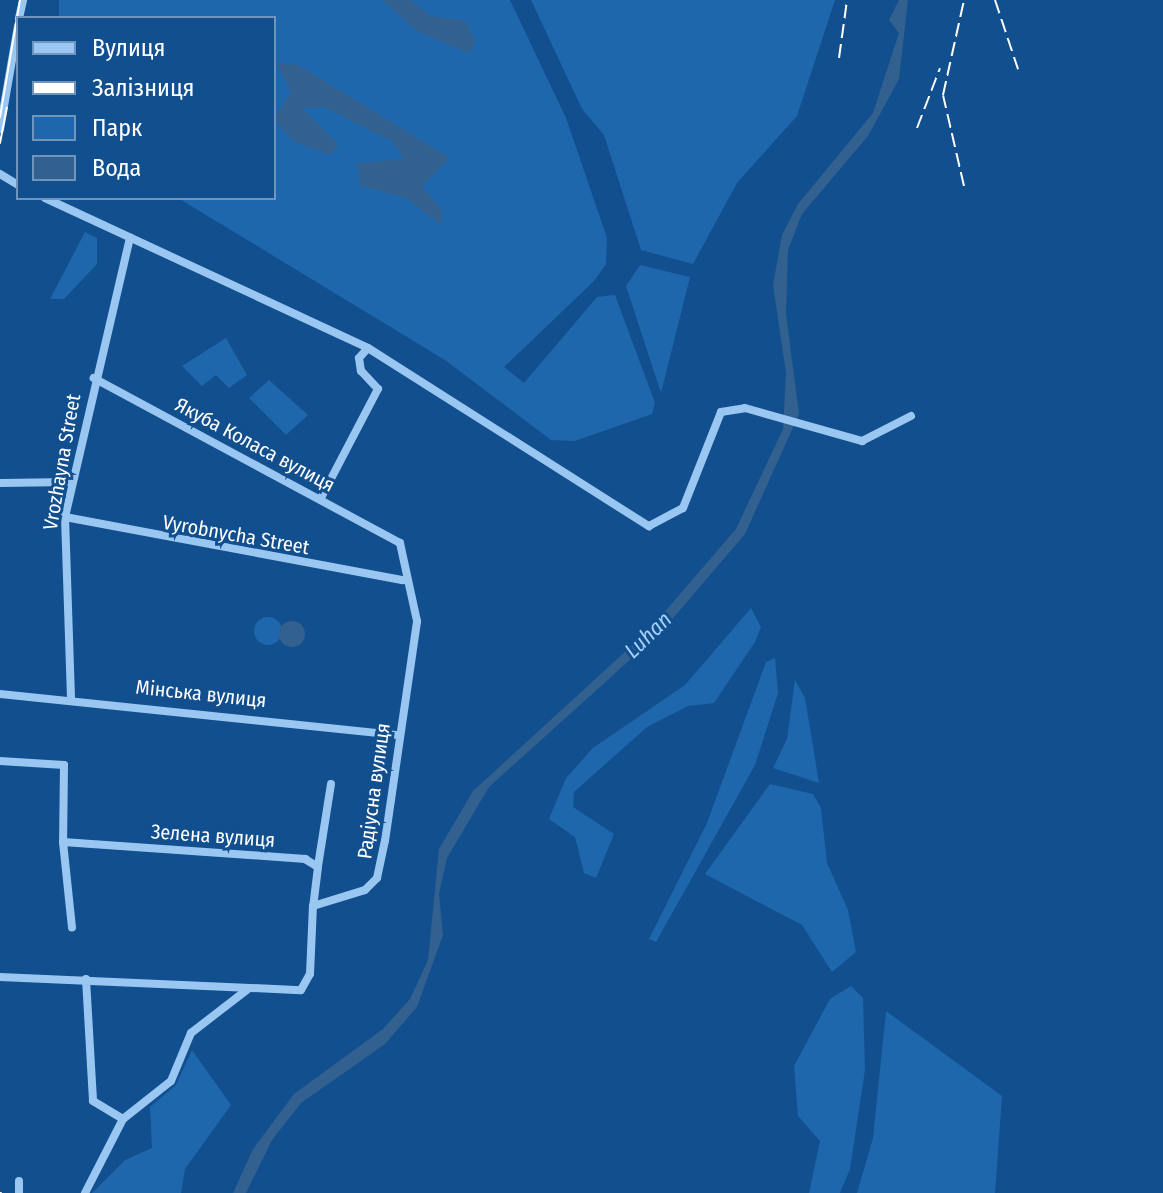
<!DOCTYPE html>
<meta charset="utf-8">
<style>
body{margin:0}
#map{position:relative;width:1163px;height:1193px;overflow:hidden;background:#114f8f;font-family:"Fira Sans Condensed",sans-serif}
div>[style]{position:absolute}
.green>*{inset:0;background:#1f67ac}
.round{border-radius:50%}
.water>*{inset:0;background:#33618f}
.minor>*{height:8px;margin:-4px;padding:0 4px;transform-origin:4px;border-radius:4px;background:#9ac7f2}
.tram>*{height:2px;margin:-1px;padding:0 1px;transform-origin:1px;border-radius:1px;background:#fff}
.rail>*{height:2px;margin-top:-1px;transform-origin:0;background:repeating-linear-gradient(90deg,#fff 0 14px,transparent 0 20px)}
span{translate:-50% -50%;white-space:nowrap;text-align:center;line-height:1.15;-webkit-text-stroke:6px #114f8f;paint-order:stroke}
.street-label{font-size:20px;color:#fff}
.water-label{font-size:22px;color:#a6d1f9;font-style:italic}
.legend{position:absolute;left:16px;top:16px;width:260px;height:184px;box-sizing:border-box;background:#114f8f;border:2px solid #7095bc;margin:0;padding:10px 14px;list-style:none;font-size:24px;color:#fff}
.legend li{display:flex;align-items:center;gap:16px;height:40px}
.legend b{width:40px;border:2px solid #7095bc}
</style>
<div id="map">
<div class="green">
<i style="clip-path:polygon(59px 0,510px 0,566px 118px,607px 238px,606px 264px,594px 281px,504px 367px,524px 383px,597px 297px,615px 295px,655px 403px,652px 414px,575px 441px,551px 440px,445px 360px,178px 198px,274px 198px,274px 18px,59px 18px)"></i>
<i style="clip-path:polygon(531px 0,835px 0,797px 116px,737px 183px,693px 264px,641px 250px,604px 135px,582px 109px)"></i>
<i style="clip-path:polygon(85px 232px,97px 238px,97px 264px,64px 299px,50px 299px)"></i>
<i style="clip-path:polygon(640px 265px,690px 277px,661px 393px,626px 286px)"></i>
<i style="clip-path:polygon(226px 338px,247px 375px,229px 388px,216px 375px,202px 386px,182px 366px)"></i>
<i style="clip-path:polygon(269px 380px,308px 415px,286px 435px,249px 398px)"></i>
<i style="clip-path:polygon(751px 608px,761px 627px,755px 642px,714px 703px,688px 706px,647px 727px,574px 792px,573px 807px,614px 834px,596px 878px,584px 873px,575px 837px,549px 819px,566px 778px,593px 748px,685px 685px)"></i>
<i class="round" style="left:254px;top:617px;width:28px;height:28px"></i>
<i style="clip-path:polygon(775px 658px,778px 693px,755px 765px,656px 942px,649px 939px,707px 823px,766px 662px)"></i>
<i style="clip-path:polygon(795px 680px,805px 698px,819px 783px,773px 768px,787px 739px)"></i>
<i style="clip-path:polygon(770px 784px,813px 794px,821px 808px,827px 863px,848px 910px,856px 952px,832px 972px,802px 925px,705px 874px)"></i>
<i style="clip-path:polygon(851px 986px,863px 998px,865px 1070px,850px 1169px,840px 1193px,809px 1193px,820px 1141px,798px 1116px,794px 1066px,830px 999px)"></i>
<i style="clip-path:polygon(886px 1011px,1002px 1096px,995px 1193px,857px 1193px,873px 1138px)"></i>
<i style="clip-path:polygon(192px 1050px,231px 1105px,185px 1169px,181px 1193px,92px 1193px,125px 1160px,152px 1148px,150px 1107px,176px 1085px)"></i>
</div>
<div class="water">
<i style="clip-path:polygon(382px 0,410px 0,431px 16px,465px 21px,476px 42px,468px 53px,417px 31px)"></i>
<i style="clip-path:polygon(899px 0,908px 0,899px 79px,868px 136px,802px 214px,788px 250px,786px 314px,799px 414px,745px 534px,662px 631px,489px 787px,447px 858px,439px 894px,443px 935px,417px 1007px,385px 1044px,301px 1103px,272px 1140px,246px 1193px,233px 1193px,253px 1149px,294px 1094px,383px 1029px,410px 999px,428px 960px,439px 849px,473px 791px,650px 629px,736px 529px,783px 429px,786px 373px,773px 285px,782px 235px,798px 204px,873px 113px,899px 33px,889px 20px)"></i>
<i style="clip-path:polygon(277px 63px,298px 65px,450px 158px,422px 186px,442px 210px,441px 225px,406px 198px,361px 186px,357px 163px,404px 159px,393px 142px,325px 107px,302px 108px,338px 144px,331px 155px,293px 141px,274px 119px,291px 92px)"></i>
<i class="round" style="left:279px;top:621px;width:26px;height:26px"></i>
</div>
<div class="minor">
<i style="left:19px;top:18px;width:18px;rotate:-77deg"></i>
<i style="left:0;top:129px;width:105px;rotate:-80.1deg"></i>
<i style="left:0;top:174px;width:21px;rotate:31deg"></i>
<i style="left:45px;top:198px;width:356px;rotate:24.9deg"></i>
<i style="left:368px;top:348px;width:333px;rotate:32.4deg"></i>
<i style="left:649px;top:526px;width:38px;rotate:-28deg"></i>
<i style="left:683px;top:508px;width:103px;rotate:-68.4deg"></i>
<i style="left:721px;top:412px;width:24px;rotate:-9deg"></i>
<i style="left:745px;top:408px;width:122px;rotate:15.8deg"></i>
<i style="left:862px;top:441px;width:55px;rotate:-27deg"></i>
<i style="left:0;top:483px;width:70px;rotate:-0.8deg"></i>
<i style="left:322px;top:496px;width:121px;rotate:-62.4deg"></i>
<i style="left:378px;top:389px;width:25px;rotate:-133deg"></i>
<i style="left:361px;top:371px;width:13px;rotate:-99deg"></i>
<i style="left:359px;top:358px;width:13px;rotate:-48deg"></i>
<i style="left:65px;top:517px;width:344px;rotate:10.6deg"></i>
<i style="left:0;top:694px;width:400px;rotate:5.9deg"></i>
<i style="left:71px;top:698px;width:181px;rotate:-91.9deg"></i>
<i style="left:65px;top:517px;width:287px;rotate:-76.9deg"></i>
<i style="left:0;top:761px;width:64px;rotate:3.6deg"></i>
<i style="left:64px;top:765px;width:77px;rotate:90.7deg"></i>
<i style="left:63px;top:842px;width:243px;rotate:4deg"></i>
<i style="left:305px;top:859px;width:15px;rotate:32deg"></i>
<i style="left:318px;top:867px;width:39px;rotate:97deg"></i>
<i style="left:63px;top:842px;width:86px;rotate:84deg"></i>
<i style="left:318px;top:866px;width:83px;rotate:-81deg"></i>
<i style="left:0;top:977px;width:301px;rotate:2.5deg"></i>
<i style="left:301px;top:990px;width:18px;rotate:-61deg"></i>
<i style="left:310px;top:974px;width:68px;rotate:-87.5deg"></i>
<i style="left:313px;top:906px;width:54px;rotate:-17.1deg"></i>
<i style="left:365px;top:890px;width:17px;rotate:-45deg"></i>
<i style="left:377px;top:878px;width:38px;rotate:-78deg"></i>
<i style="left:385px;top:841px;width:222px;rotate:-81.7deg"></i>
<i style="left:417px;top:621px;width:80px;rotate:-102.3deg"></i>
<i style="left:400px;top:543px;width:348px;rotate:-151.7deg"></i>
<i style="left:86px;top:979px;width:122px;rotate:86.7deg"></i>
<i style="left:93px;top:1101px;width:35px;rotate:31deg"></i>
<i style="left:19px;top:1193px;width:12px;rotate:-90deg"></i>
<i style="left:85px;top:1193px;width:83px;rotate:-62.8deg"></i>
<i style="left:123px;top:1119px;width:61px;rotate:-38.4deg"></i>
<i style="left:171px;top:1081px;width:52px;rotate:-67.4deg"></i>
<i style="left:191px;top:1033px;width:72px;rotate:-37.7deg"></i>
</div>
<div class="tram">
<i style="left:0;top:117px;width:119px;rotate:-80.3deg"></i>
<i style="left:0;top:143px;width:36px;rotate:-79deg"></i>
<i style="left:0;top:1193px;width:1px"></i>
</div>
<div class="rail">
<i style="left:995px;top:0;width:73px;rotate:71.6deg"></i>
<i style="left:839px;top:58px;width:59px;rotate:-82.1deg"></i>
<i style="left:917px;top:128px;width:64px;rotate:-69deg"></i>
<i style="left:964px;top:186px;width:93px;rotate:-103deg"></i>
<i style="left:943px;top:95px;width:97px;rotate:-77.5deg"></i>
</div>
<div class="street-label">
<span style="left:255px;top:445px;rotate:28deg">Якуба Коласа вулиця</span>
<span style="left:62px;top:462px;rotate:-80deg">Vrozhayna Street</span>
<span style="left:236px;top:535px;rotate:10deg">Vyrobnycha Street</span>
<span style="left:201px;top:694px;rotate:6deg">Мінська вулиця</span>
<span style="left:374px;top:791px;rotate:-82deg">Радіусна вулиця</span>
<span style="left:213px;top:836px;rotate:4deg">Зелена вулиця</span>
</div>
<div class="water-label">
<span style="left:648px;top:635px;rotate:-44deg">Luhan</span>
</div>
<ul class="legend">
<li><b style="height:10px;background:#9ac7f2"></b>Вулиця</li>
<li><b style="height:10px;background:#fff"></b>Залізниця</li>
<li><b style="height:22px;background:#1f67ac"></b>Парк</li>
<li><b style="height:22px;background:#33618f"></b>Вода</li>
</ul>
</div>
